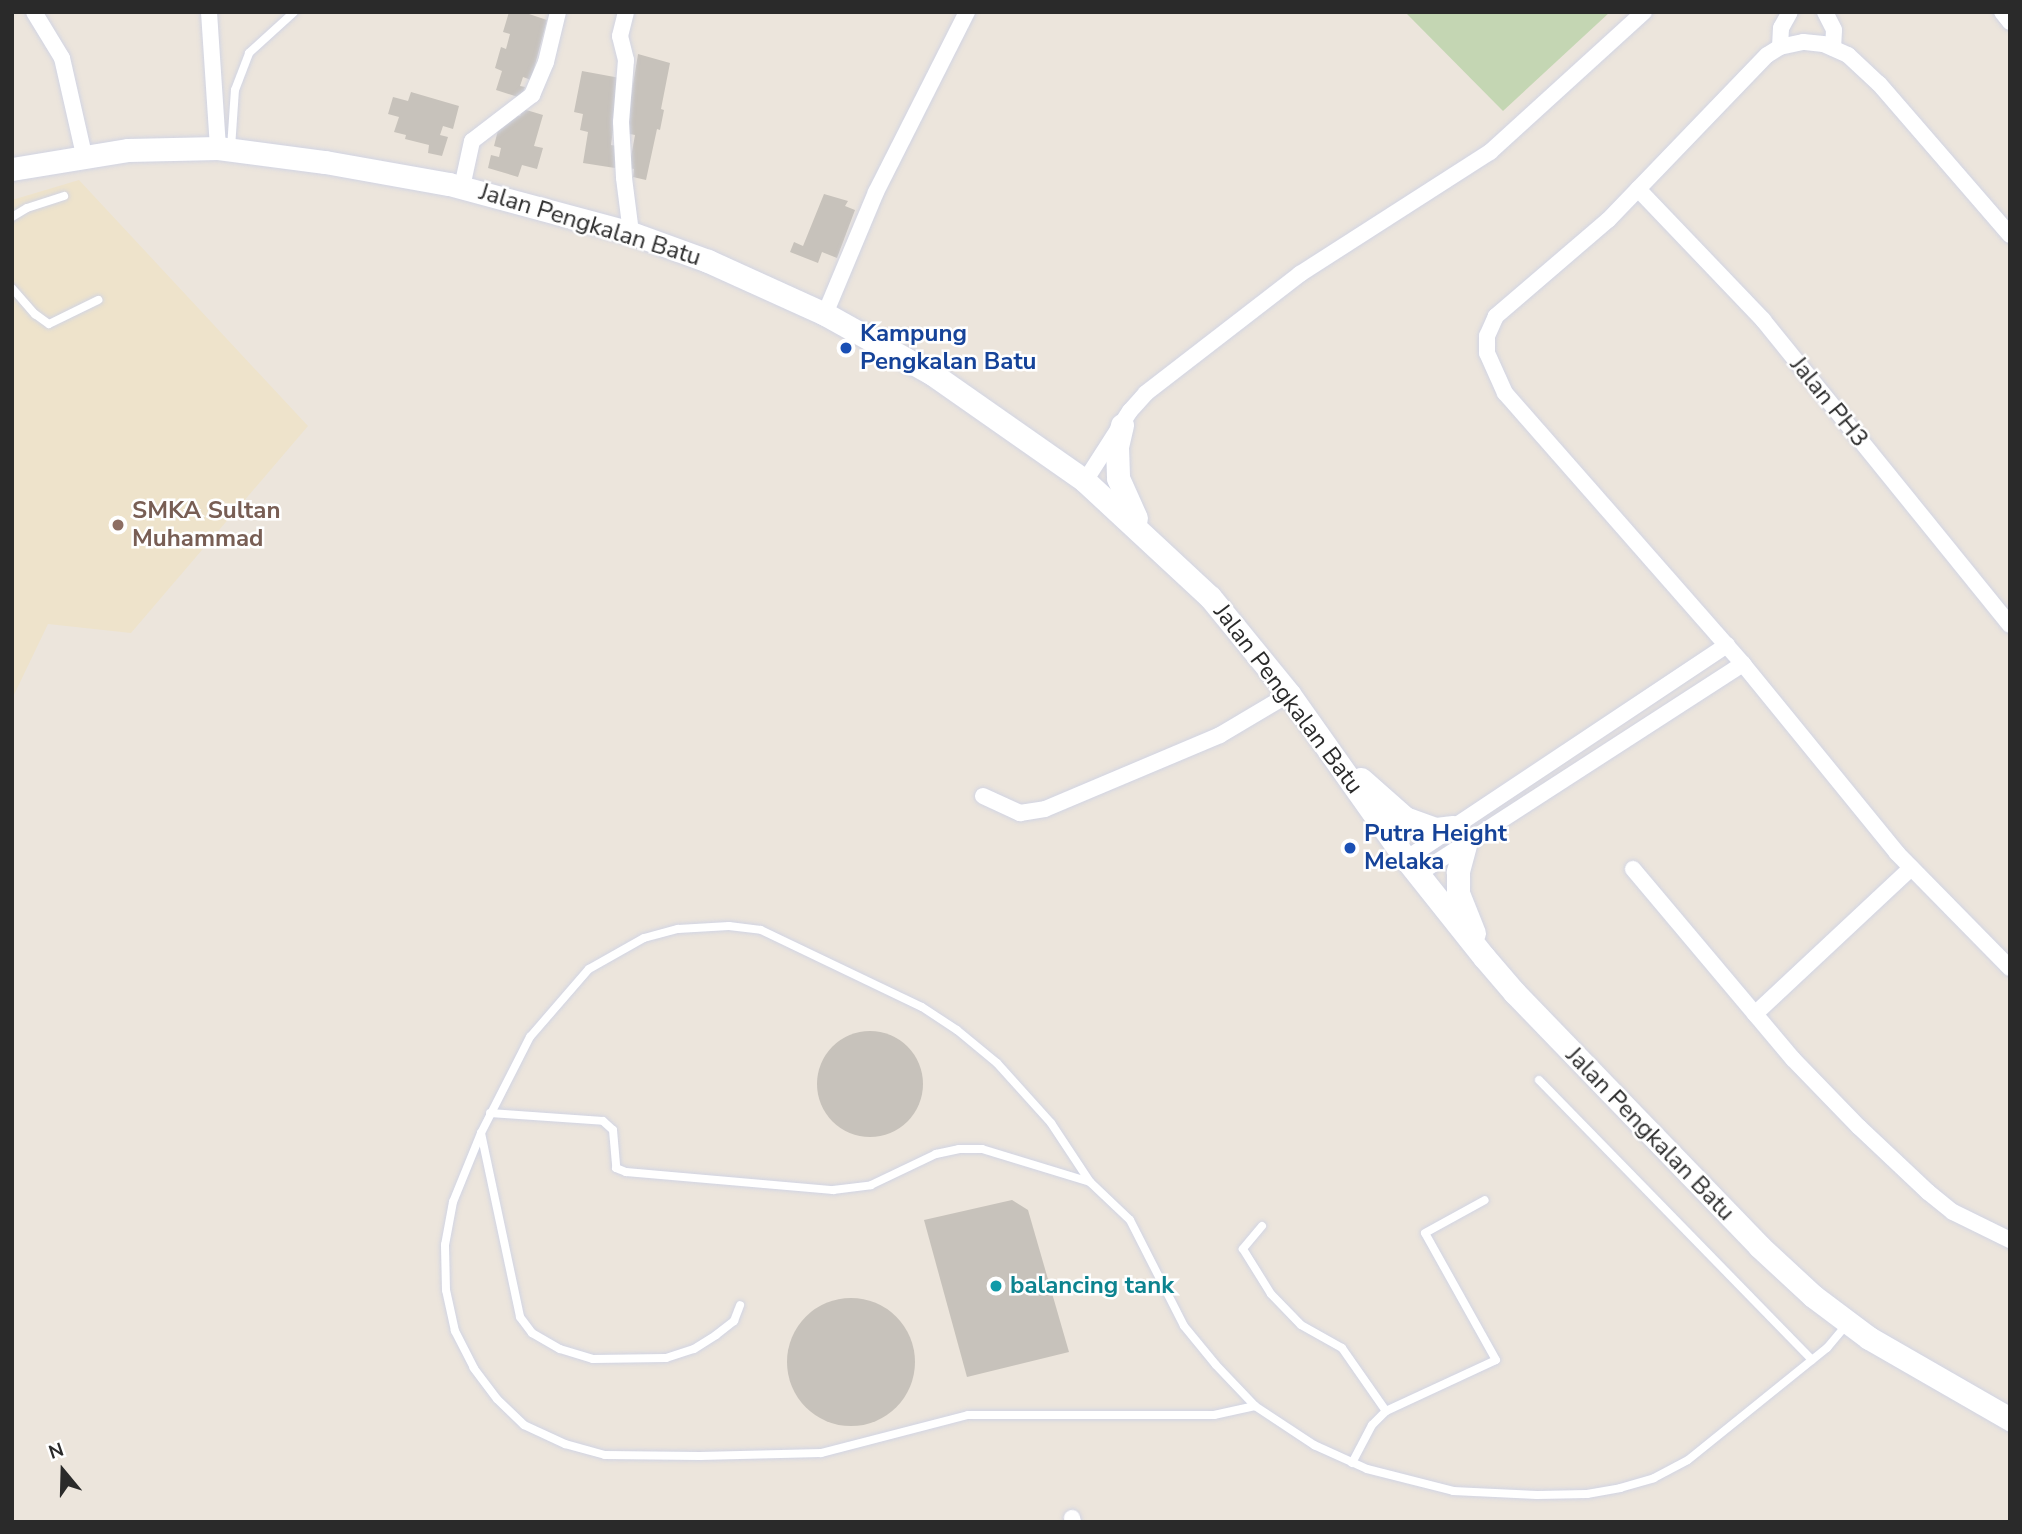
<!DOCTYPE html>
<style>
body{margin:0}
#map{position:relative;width:2022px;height:1534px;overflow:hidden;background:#ece5dc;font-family:"Nunito Sans",sans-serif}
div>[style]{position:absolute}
.education>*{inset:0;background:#eee3cb}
.cemetery>*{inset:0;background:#c4d6b3}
.building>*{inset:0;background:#c7c2bb}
.round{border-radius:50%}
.roads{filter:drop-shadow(0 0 2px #d1d4e3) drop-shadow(0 0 2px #d1d4e3)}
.lane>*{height:8px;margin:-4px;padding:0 4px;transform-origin:4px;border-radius:4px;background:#fff}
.street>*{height:16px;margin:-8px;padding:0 8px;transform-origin:8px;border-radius:8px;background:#fff}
.secondary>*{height:23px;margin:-11.5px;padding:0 11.5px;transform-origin:11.5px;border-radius:11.5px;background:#fff}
.dots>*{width:19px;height:19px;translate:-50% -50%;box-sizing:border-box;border:4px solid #fff;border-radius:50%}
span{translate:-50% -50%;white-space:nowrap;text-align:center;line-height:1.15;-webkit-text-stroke:5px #fff;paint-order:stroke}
.street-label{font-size:24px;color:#2a2a2a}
.transit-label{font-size:24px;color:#164399;font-weight:700}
.left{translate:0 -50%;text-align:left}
.education-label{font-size:24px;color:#785e54;font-weight:700}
.culture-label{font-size:24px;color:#0d838f;font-weight:700}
.frame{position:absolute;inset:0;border:14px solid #2a2a2a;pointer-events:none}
.north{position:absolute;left:28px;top:1436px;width:70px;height:70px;-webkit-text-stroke:5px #fff;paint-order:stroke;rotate:341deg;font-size:19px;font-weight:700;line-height:28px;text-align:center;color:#2a2a2a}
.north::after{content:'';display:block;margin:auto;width:24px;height:32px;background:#2a2a2a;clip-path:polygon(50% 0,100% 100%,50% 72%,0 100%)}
</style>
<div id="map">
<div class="education">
<i style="clip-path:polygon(79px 180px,308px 426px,131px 633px,48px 624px,12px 699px,12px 200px)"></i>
</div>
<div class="cemetery">
<i style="clip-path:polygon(1405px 12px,1610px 12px,1503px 111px)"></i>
</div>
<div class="building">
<i style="clip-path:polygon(509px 12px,523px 12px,547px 20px,531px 80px,523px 77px,520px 86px,525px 87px,521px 98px,496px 90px,502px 71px,495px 68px,501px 47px,506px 49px,510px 34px,503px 32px)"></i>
<i style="clip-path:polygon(638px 54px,670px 63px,661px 109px,664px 110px,660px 130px,657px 129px,646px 180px,633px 177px,634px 169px,629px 168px,635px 135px,625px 133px)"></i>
<i style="clip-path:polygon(582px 71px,620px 78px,611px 145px,618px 146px,615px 168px,583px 163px,588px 132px,580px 130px,583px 114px,574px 112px)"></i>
<i style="clip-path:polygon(411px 92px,459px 106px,453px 129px,443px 126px,440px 135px,448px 137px,442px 156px,428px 153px,429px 145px,405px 139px,406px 135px,394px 132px,399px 117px,388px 114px,393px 97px,408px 101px)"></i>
<i style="clip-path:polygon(523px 109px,543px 115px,534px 146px,543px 148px,537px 169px,522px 165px,518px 177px,488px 168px,491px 155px,499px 157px,501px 148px,494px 146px,500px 122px,515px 115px,520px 116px)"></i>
<i style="clip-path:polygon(824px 194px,848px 201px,845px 206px,855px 210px,837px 258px,822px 252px,818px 263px,790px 252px,794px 242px,803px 246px)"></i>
<i class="round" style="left:817px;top:1031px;width:106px;height:106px"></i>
<i style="clip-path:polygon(1012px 1200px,1028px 1210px,1069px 1352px,967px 1377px,924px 1220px)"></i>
<i class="round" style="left:787px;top:1298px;width:128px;height:128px"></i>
</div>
<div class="roads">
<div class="lane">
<i style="left:231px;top:148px;width:58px;rotate:-86.1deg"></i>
<i style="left:235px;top:90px;width:40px;rotate:-69deg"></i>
<i style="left:249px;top:53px;width:61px;rotate:-42.3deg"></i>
<i style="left:12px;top:217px;width:17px;rotate:-31deg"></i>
<i style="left:27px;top:208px;width:39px;rotate:-18deg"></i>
<i style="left:12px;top:288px;width:35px;rotate:49deg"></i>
<i style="left:35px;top:314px;width:17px;rotate:36deg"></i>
<i style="left:49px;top:324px;width:55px;rotate:-26.1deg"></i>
<i style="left:1539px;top:1080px;width:391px;rotate:45.7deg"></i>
<i style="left:490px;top:1113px;width:113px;rotate:4deg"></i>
<i style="left:603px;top:1121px;width:13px;rotate:42deg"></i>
<i style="left:613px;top:1130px;width:38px;rotate:85deg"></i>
<i style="left:616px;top:1168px;width:11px;rotate:22deg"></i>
<i style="left:626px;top:1172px;width:208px;rotate:5deg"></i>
<i style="left:833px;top:1190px;width:38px;rotate:-7deg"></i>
<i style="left:871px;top:1185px;width:72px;rotate:-25.5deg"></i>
<i style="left:936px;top:1154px;width:24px;rotate:-12deg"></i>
<i style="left:959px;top:1149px;width:23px"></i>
<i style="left:982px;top:1149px;width:113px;rotate:17deg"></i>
<i style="left:481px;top:1133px;width:188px;rotate:78deg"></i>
<i style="left:520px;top:1317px;width:20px;rotate:53deg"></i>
<i style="left:532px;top:1333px;width:32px;rotate:30deg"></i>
<i style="left:560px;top:1349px;width:34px;rotate:17deg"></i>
<i style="left:593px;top:1359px;width:73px;rotate:-0.8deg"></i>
<i style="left:666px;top:1358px;width:29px;rotate:-18deg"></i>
<i style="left:694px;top:1349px;width:26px;rotate:-32deg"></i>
<i style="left:716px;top:1335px;width:23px;rotate:-38deg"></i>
<i style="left:734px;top:1321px;width:17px;rotate:-69deg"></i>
<i style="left:1262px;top:1226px;width:30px;rotate:130deg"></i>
<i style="left:1243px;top:1249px;width:53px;rotate:58.1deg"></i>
<i style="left:1271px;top:1294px;width:43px;rotate:45.9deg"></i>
<i style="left:1301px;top:1325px;width:47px;rotate:29.3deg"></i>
<i style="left:1342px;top:1348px;width:77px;rotate:55.1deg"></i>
<i style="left:1255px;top:1406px;width:42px;rotate:167.6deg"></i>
<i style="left:1214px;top:1415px;width:246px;rotate:180deg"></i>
<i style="left:968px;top:1415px;width:152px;rotate:165.5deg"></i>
<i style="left:821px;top:1453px;width:121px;rotate:178.6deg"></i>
<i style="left:700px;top:1456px;width:95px;rotate:-179.4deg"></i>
<i style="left:605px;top:1455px;width:41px;rotate:-164.6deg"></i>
<i style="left:565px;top:1444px;width:45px;rotate:-155.1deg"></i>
<i style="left:524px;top:1425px;width:37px;rotate:-136deg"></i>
<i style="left:497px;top:1399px;width:39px;rotate:-127deg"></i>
<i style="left:474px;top:1368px;width:42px;rotate:-117.2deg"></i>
<i style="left:455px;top:1331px;width:42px;rotate:-102.4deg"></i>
<i style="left:446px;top:1290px;width:45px;rotate:-91.3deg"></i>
<i style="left:445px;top:1245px;width:44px;rotate:-79.5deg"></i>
<i style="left:453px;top:1202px;width:74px;rotate:-67.9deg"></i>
<i style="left:481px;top:1133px;width:108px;rotate:-63deg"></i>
<i style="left:530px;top:1037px;width:90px;rotate:-49.1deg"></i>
<i style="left:589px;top:969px;width:63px;rotate:-29.4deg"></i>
<i style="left:644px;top:938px;width:35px;rotate:-15deg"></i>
<i style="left:678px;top:929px;width:51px;rotate:-3.4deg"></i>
<i style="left:729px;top:926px;width:32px;rotate:7deg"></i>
<i style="left:761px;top:930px;width:178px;rotate:25.6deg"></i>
<i style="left:922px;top:1007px;width:42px;rotate:33.3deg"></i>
<i style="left:957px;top:1030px;width:52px;rotate:39.5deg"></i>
<i style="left:997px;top:1063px;width:81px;rotate:48deg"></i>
<i style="left:1051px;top:1123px;width:71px;rotate:56.5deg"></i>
<i style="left:1090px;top:1182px;width:55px;rotate:43.5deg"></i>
<i style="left:1130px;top:1220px;width:119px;rotate:63deg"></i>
<i style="left:1184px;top:1326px;width:50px;rotate:50.6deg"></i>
<i style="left:1216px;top:1365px;width:57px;rotate:46.4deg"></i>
<i style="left:1255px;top:1406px;width:71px;rotate:33.5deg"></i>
<i style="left:1314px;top:1445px;width:58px;rotate:24.4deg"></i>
<i style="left:1367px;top:1469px;width:89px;rotate:14.3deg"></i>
<i style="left:1453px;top:1491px;width:84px;rotate:2.7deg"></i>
<i style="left:1537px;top:1495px;width:50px;rotate:-1.1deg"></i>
<i style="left:1587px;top:1494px;width:34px;rotate:-10deg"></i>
<i style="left:1620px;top:1488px;width:35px;rotate:-16deg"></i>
<i style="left:1654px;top:1478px;width:38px;rotate:-28deg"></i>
<i style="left:1688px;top:1460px;width:179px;rotate:-38.9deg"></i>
<i style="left:1827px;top:1348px;width:30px;rotate:-50deg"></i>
<i style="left:1352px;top:1463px;width:43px;rotate:-62.2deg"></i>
<i style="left:1372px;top:1425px;width:20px;rotate:-45deg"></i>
<i style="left:1386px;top:1411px;width:121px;rotate:-24.9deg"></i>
<i style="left:1496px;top:1360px;width:145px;rotate:-119.2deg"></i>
<i style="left:1425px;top:1233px;width:68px;rotate:-28.8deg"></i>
</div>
<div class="street">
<i style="left:34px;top:12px;width:54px;rotate:58.7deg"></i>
<i style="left:62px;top:58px;width:99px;rotate:77.2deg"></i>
<i style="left:209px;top:12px;width:136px;rotate:86.2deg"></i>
<i style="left:626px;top:12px;width:25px;rotate:104deg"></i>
<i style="left:620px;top:36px;width:25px;rotate:76deg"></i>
<i style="left:626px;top:60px;width:62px;rotate:94.6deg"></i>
<i style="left:621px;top:122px;width:56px;rotate:86.9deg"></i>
<i style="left:624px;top:178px;width:55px;rotate:82.7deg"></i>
<i style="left:1825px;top:12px;width:20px;rotate:63deg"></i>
<i style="left:1834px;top:30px;width:18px;rotate:93deg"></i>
<i style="left:2002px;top:12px;width:13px;rotate:51deg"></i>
<i style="left:1780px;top:47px;width:19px;rotate:-87deg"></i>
<i style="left:1781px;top:28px;width:18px;rotate:-61deg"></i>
<i style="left:462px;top:187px;width:47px;rotate:-77.7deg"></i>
<i style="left:472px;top:141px;width:76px;rotate:-37.5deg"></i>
<i style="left:532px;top:95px;width:36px;rotate:-67deg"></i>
<i style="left:546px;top:62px;width:51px;rotate:-76.5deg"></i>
<i style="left:1638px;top:189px;width:181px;rotate:46.3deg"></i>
<i style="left:1763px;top:320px;width:392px;rotate:51deg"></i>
<i style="left:2010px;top:235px;width:200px;rotate:-130.9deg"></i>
<i style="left:1879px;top:84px;width:42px;rotate:-136.9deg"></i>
<i style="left:1848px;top:55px;width:27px;rotate:-156deg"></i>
<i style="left:1823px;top:44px;width:20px;rotate:-174deg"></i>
<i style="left:1803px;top:42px;width:24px;rotate:168deg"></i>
<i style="left:1780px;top:47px;width:15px;rotate:148deg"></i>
<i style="left:1767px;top:55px;width:229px;rotate:133.9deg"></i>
<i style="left:1608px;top:220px;width:148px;rotate:139.4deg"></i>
<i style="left:1496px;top:316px;width:22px;rotate:114deg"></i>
<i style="left:1487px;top:336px;width:17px;rotate:90deg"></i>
<i style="left:1487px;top:353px;width:44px;rotate:65.8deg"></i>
<i style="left:1505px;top:393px;width:361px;rotate:48.7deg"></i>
<i style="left:1743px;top:664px;width:244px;rotate:50.8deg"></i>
<i style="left:1897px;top:853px;width:161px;rotate:45.5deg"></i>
<i style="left:825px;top:314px;width:132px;rotate:-67.3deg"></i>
<i style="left:876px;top:192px;width:202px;rotate:-63.2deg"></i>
<i style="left:1085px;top:481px;width:83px;rotate:-57.3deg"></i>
<i style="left:1130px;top:411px;width:24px;rotate:-48deg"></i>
<i style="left:1146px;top:393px;width:195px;rotate:-37.7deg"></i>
<i style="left:1300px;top:274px;width:226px;rotate:-32.7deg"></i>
<i style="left:1490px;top:152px;width:208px;rotate:-42.3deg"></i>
<i style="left:983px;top:796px;width:41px;rotate:24.7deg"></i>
<i style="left:1020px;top:813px;width:25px;rotate:-9deg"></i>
<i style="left:1045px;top:809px;width:190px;rotate:-22.9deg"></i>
<i style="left:1220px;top:735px;width:80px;rotate:-30.7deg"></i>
<i style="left:1406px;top:859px;width:386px;rotate:-33.7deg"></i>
<i style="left:1633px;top:869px;width:248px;rotate:49.9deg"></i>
<i style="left:1793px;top:1059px;width:95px;rotate:45.9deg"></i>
<i style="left:1859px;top:1127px;width:95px;rotate:43.3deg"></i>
<i style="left:1928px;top:1192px;width:32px;rotate:39deg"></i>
<i style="left:1953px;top:1212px;width:64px;rotate:26.2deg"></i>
<i style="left:1418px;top:874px;width:387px;rotate:-32.9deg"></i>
<i style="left:1755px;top:1014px;width:214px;rotate:-43.1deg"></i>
<i style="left:1072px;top:1518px;width:4px;rotate:76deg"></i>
</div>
<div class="secondary">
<i style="left:12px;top:169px;width:118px;rotate:-9.3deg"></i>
<i style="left:128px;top:150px;width:90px;rotate:-1.3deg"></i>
<i style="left:218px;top:148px;width:108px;rotate:7.5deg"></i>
<i style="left:325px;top:162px;width:126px;rotate:10.1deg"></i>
<i style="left:449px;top:184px;width:188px;rotate:15.1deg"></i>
<i style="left:631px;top:233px;width:82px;rotate:20deg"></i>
<i style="left:708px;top:261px;width:128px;rotate:24.4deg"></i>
<i style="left:825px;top:314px;width:121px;rotate:29.1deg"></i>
<i style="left:931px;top:373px;width:188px;rotate:35deg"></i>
<i style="left:1085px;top:481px;width:171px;rotate:42.9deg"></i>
<i style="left:1210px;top:597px;width:125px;rotate:50.8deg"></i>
<i style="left:1289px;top:694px;width:202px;rotate:54.7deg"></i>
<i style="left:1406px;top:859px;width:125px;rotate:51.5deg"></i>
<i style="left:1484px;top:957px;width:48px;rotate:49.3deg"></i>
<i style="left:1515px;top:993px;width:351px;rotate:46deg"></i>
<i style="left:1759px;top:1246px;width:74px;rotate:42.8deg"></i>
<i style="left:1813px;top:1296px;width:70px;rotate:36.9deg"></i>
<i style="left:1869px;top:1338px;width:163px;rotate:29.9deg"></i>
<i style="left:1122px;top:425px;width:23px;rotate:103deg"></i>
<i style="left:1117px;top:447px;width:31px;rotate:88deg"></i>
<i style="left:1118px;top:478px;width:44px;rotate:65.8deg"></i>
<i style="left:1361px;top:779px;width:59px;rotate:41.6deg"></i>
<i style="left:1405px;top:818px;width:33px;rotate:20deg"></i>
<i style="left:1436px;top:829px;width:17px;rotate:-7deg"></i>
<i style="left:1465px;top:845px;width:28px;rotate:105deg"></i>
<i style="left:1458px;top:872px;width:21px;rotate:90deg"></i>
<i style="left:1458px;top:893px;width:43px;rotate:68.2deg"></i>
</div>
</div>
<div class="dots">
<i style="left:846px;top:348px;background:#1a4fb4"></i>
<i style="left:118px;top:525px;background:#8d6e63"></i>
<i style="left:1350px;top:848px;background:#1a4fb4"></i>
<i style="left:996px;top:1286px;background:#0f9aa8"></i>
</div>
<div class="street-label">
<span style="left:590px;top:225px;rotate:17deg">Jalan Pengkalan Batu</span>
<span style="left:1829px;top:402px;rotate:51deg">Jalan PH3</span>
<span style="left:1288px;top:699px;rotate:53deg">Jalan Pengkalan Batu</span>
<span style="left:1650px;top:1134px;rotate:46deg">Jalan Pengkalan Batu</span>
</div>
<div class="transit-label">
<span class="left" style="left:860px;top:348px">Kampung<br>Pengkalan Batu</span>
<span class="left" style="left:1364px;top:848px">Putra Height<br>Melaka</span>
</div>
<div class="education-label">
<span class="left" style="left:132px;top:525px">SMKA Sultan<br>Muhammad</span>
</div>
<div class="culture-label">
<span class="left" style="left:1010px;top:1286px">balancing tank</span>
</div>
<div class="frame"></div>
<div class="north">N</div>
</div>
